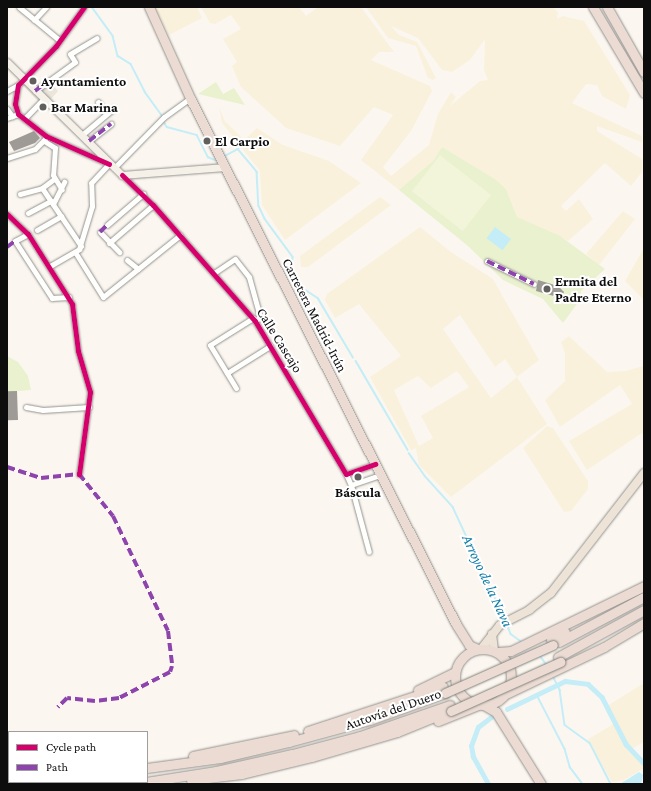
<!DOCTYPE html>
<meta charset="utf-8">
<style>
body{margin:0}
#map{position:relative;width:651px;height:791px;overflow:hidden;background:#fbf7f0;font-family:"Crimson Pro",serif}
div>[style]{position:absolute}
.farmland>*{inset:0;background:#f9f1dc}
.green>*{inset:0;background:#e9f1ce}
.pitch>*{inset:0;background:#f2f5d9;transform-origin:0 0}
.plaza>*{inset:0;background:#ebe5db}
.water>*{inset:0;background:#c4edf7;transform-origin:0 0}
.stream>*{height:1.5px;margin:-0.75px;padding:0 0.75px;transform-origin:0.75px;border-radius:0.75px;background:#c4edf7}
.canal>*{height:4.5px;margin:-2.25px;padding:0 2.25px;transform-origin:2.25px;border-radius:2.25px;background:#c4edf7}
.building>*{inset:0;background:#9e9a96;transform-origin:0 0}
.roads{filter:drop-shadow(0 0 1px #94928f) drop-shadow(0 0 1px #94928f)}
.street>*{height:5px;margin:-2.5px;padding:0 2.5px;transform-origin:2.5px;border-radius:2.5px;background:#fefefd}
.secondary>*{height:7px;margin:-3.5px;padding:0 3.5px;transform-origin:3.5px;border-radius:3.5px;background:#f5f1e8}
.primary>*{height:8px;margin:-4px;padding:0 4px;transform-origin:4px;border-radius:4px;background:#ede4d7}
.highway>*{height:9px;margin:-4.5px;padding:0 4.5px;transform-origin:4.5px;border-radius:4.5px;background:#ebdbd3}
.highway>.ring{margin:-4.5px;padding:0;box-sizing:content-box;background:none;border:9px solid #ebdbd3;border-radius:50%}
.bridges{filter:drop-shadow(0 0 1px #81807c) drop-shadow(0 0 1px #81807c)}
.highway-bridge>*{height:9px;margin:-4.5px;padding:0 4.5px;transform-origin:4.5px;border-radius:4.5px;background:#ebdbd3}
.quiet>*{height:4px;margin-top:-2px;transform-origin:0;background:repeating-linear-gradient(90deg,#8e44ad 0 8px,transparent 0 12px)}
.cycleway>*{height:5px;margin:-2.5px;padding:0 2.5px;transform-origin:2.5px;border-radius:2.5px;background:#d6006c}
.dots>*{width:11px;height:11px;translate:-50% -50%;box-sizing:border-box;border:2px solid #fff;border-radius:50%}
span{translate:-50% -50%;white-space:nowrap;text-align:center;line-height:1.15;-webkit-text-stroke:4px #fff;paint-order:stroke}
.poi-label{font-size:14px;color:#0d0d0d;font-weight:700}
.left{translate:0 -50%;text-align:left}
.street-label{font-size:14px;color:#0d0d0d}
.water-label{font-size:15px;color:#0e7ca7;font-style:italic}
.frame{position:absolute;inset:0;border:8px solid #0d0d0d;pointer-events:none}
.legend{position:absolute;left:8px;top:731px;width:140px;height:52px;box-sizing:border-box;background:#fff;border:1px solid #9e9e9e;margin:0;padding:5px 7px;list-style:none;font-size:12px;color:#0d0d0d}
.legend li{display:flex;align-items:center;gap:8px;height:20px}
.legend b{width:20px;border:1px solid #9e9e9e}
</style>
<div id="map">
<div class="farmland">
<i style="clip-path:polygon(154px 7px,197px 7px,202px 18px,169px 35px)"></i>
<i style="clip-path:polygon(201px 7px,299px 7px,306px 16px,318px 7px,361px 7px,394px 52px,379px 52px,371px 60px,430px 86px,432px 91px,411px 131px,383px 167px,391px 176px,429px 145px,438px 114px,451px 92px,456px 97px,450px 106px,480px 81px,488px 80px,484px 70px,485px 39px,470px 60px,452px 72px,442px 70px,418px 38px,391px 26px,399px 35px,417px 42px,436px 78px,433px 80px,428px 78px,416px 46px,388px 38px,366px 7px,552px 7px,558px 12px,557px 19px,563px 16px,584px 21px,630px 95px,626px 109px,602px 96px,597px 85px,586px 84px,572px 103px,642px 136px,642px 142px,597px 126px,597px 131px,642px 159px,642px 172px,631px 186px,605px 163px,561px 206px,566px 211px,579px 199px,593px 219px,568px 241px,517px 217px,506px 189px,495px 179px,442px 147px,433px 161px,399px 190px,361px 160px,393px 115px,374px 107px,340px 146px,286px 128px,241px 87px,232px 66px,237px 62px,223px 39px,241px 29px,231px 15px,215px 24px,210px 23px)"></i>
<i style="clip-path:polygon(219px 107px,225px 121px,244px 140px,257px 128px,283px 145px,329px 161px,361px 183px,285px 240px,262px 205px,260px 171px,222px 123px)"></i>
<i style="clip-path:polygon(380px 197px,391px 205px,308px 267px,301px 267px,300px 256px)"></i>
<i style="clip-path:polygon(623px 211px,635px 219px,599px 265px,586px 254px)"></i>
<i style="clip-path:polygon(evenodd,420px 227px,451px 252px,493px 279px,539px 360px,517px 377px,547px 424px,451px 497px,419px 465px,416px 448px,411px 450px,370px 377px,401px 356px,359px 304px,335px 318px,325px 300px,327px 294px,420px 227px,460px 315px,495px 367px,505px 359px,517px 377px,491px 398px,443px 329px,460px 315px,420px 227px,457px 371px,469px 387px,421px 416px,433px 438px,419px 446px,394px 390px,418px 376px,431px 388px,457px 371px)"></i>
<i style="clip-path:polygon(644px 248px,644px 300px,625px 281px)"></i>
<i style="clip-path:polygon(569px 336px,607px 372px,625px 371px,644px 366px,644px 438px,642px 433px,587px 470px,569px 441px,632px 404px,620px 385px,560px 427px,545px 400px,565px 381px,565px 353px,561px 342px)"></i>
<i style="clip-path:polygon(547px 426px,553px 428px,588px 481px,588px 489px,571px 511px,564px 512px,523px 448px)"></i>
<i style="clip-path:polygon(644px 683px,644px 742px,630px 750px,644px 763px,644px 768px,624px 780px,612px 782px,587px 740px,615px 723px,607px 706px)"></i>
</div>
<div class="green">
<i style="clip-path:polygon(216px 82px,223px 94px,234px 88px,245px 105px,198px 94px)"></i>
<i style="clip-path:polygon(442px 147px,495px 179px,506px 189px,517px 217px,560px 236px,605px 269px,581px 291px,579px 301px,563px 323px,543px 299px,503px 280px,468px 246px,399px 190px,433px 161px)"></i>
<i style="clip-path:polygon(7px 356px,18px 362px,28px 376px,31px 390px,7px 392px)"></i>
</div>
<div class="pitch">
<i style="left:440px;top:155px;width:65px;height:46px;rotate:38deg"></i>
</div>
<div class="plaza">
<i style="clip-path:polygon(26px 80px,35px 88px,41px 82px,49px 81px,58px 91px,44px 107px,22px 84px)"></i>
</div>
<div class="water">
<i style="left:495px;top:227px;width:20px;height:14px;rotate:37deg"></i>
<i style="clip-path:polygon(639px 772px,643px 775px,641px 784px,620px 784px)"></i>
</div>
<div class="stream">
<i style="left:92px;top:7px;width:36px;rotate:54deg"></i>
<i style="left:113px;top:36px;width:21px;rotate:76deg"></i>
<i style="left:118px;top:56px;width:15px;rotate:32deg"></i>
<i style="left:131px;top:64px;width:31px;rotate:63deg"></i>
<i style="left:145px;top:92px;width:29px;rotate:54deg"></i>
<i style="left:163px;top:120px;width:8px;rotate:60deg"></i>
<i style="left:167px;top:127px;width:31px;rotate:15deg"></i>
<i style="left:197px;top:135px;width:25px;rotate:63deg"></i>
<i style="left:208px;top:157px;width:8px;rotate:23deg"></i>
<i style="left:225px;top:156px;width:15px;rotate:-28deg"></i>
<i style="left:238px;top:149px;width:30px;rotate:50deg"></i>
<i style="left:257px;top:172px;width:34px;rotate:87deg"></i>
<i style="left:259px;top:206px;width:14px;rotate:65deg"></i>
<i style="left:265px;top:219px;width:47px;rotate:53.6deg"></i>
<i style="left:293px;top:257px;width:14px;rotate:94deg"></i>
<i style="left:292px;top:271px;width:22px;rotate:56deg"></i>
<i style="left:304px;top:289px;width:17px;rotate:33deg"></i>
<i style="left:318px;top:298px;width:69px;rotate:59.3deg"></i>
<i style="left:356px;top:361px;width:103px;rotate:59.7deg"></i>
<i style="left:409px;top:453px;width:28px;rotate:55deg"></i>
<i style="left:425px;top:476px;width:42px;rotate:47.9deg"></i>
<i style="left:453px;top:507px;width:123px;rotate:65.1deg"></i>
<i style="left:507px;top:624px;width:11px;rotate:68deg"></i>
<i style="left:511px;top:634px;width:14px;rotate:36deg"></i>
<i style="left:539px;top:654px;width:12px;rotate:55deg"></i>
<i style="left:553px;top:676px;width:16px;rotate:63deg"></i>
<i style="left:560px;top:690px;width:35px;rotate:82deg"></i>
<i style="left:565px;top:725px;width:31px;rotate:36deg"></i>
<i style="left:590px;top:743px;width:46px;rotate:62.9deg"></i>
<i style="left:537px;top:695px;width:61px;rotate:62.6deg"></i>
<i style="left:565px;top:749px;width:19px;rotate:74deg"></i>
<i style="left:570px;top:767px;width:21px;rotate:53deg"></i>
</div>
<div class="canal">
<i style="left:507px;top:709px;width:64px;rotate:-25.8deg"></i>
<i style="left:565px;top:681px;width:23px;rotate:7deg"></i>
<i style="left:588px;top:684px;width:19px;rotate:43deg"></i>
<i style="left:602px;top:697px;width:53px;rotate:62.9deg"></i>
<i style="left:626px;top:744px;width:26px;rotate:47deg"></i>
<i style="left:488px;top:784px;width:31px;rotate:-119deg"></i>
<i style="left:473px;top:757px;width:11px;rotate:-100deg"></i>
<i style="left:471px;top:746px;width:20px;rotate:-70deg"></i>
<i style="left:478px;top:727px;width:20px;rotate:-37deg"></i>
</div>
<div class="building">
<i style="clip-path:polygon(34px 131px,40px 138px,35px 143px,14px 151px,9px 142px)"></i>
<i style="clip-path:polygon(538px 280px,558px 286px,564px 292px,561px 298px,536px 291px)"></i>
<i style="left:17px;top:391px;width:29px;height:10px;rotate:88deg"></i>
</div>
<div class="roads">
<div class="street">
<i style="left:19px;top:7px;width:50px;rotate:39.4deg"></i>
<i style="left:84px;top:7px;width:48px;rotate:125.7deg"></i>
<i style="left:56px;top:46px;width:54px;rotate:134.3deg"></i>
<i style="left:18px;top:85px;width:19px;rotate:99deg"></i>
<i style="left:15px;top:104px;width:10px;rotate:73deg"></i>
<i style="left:18px;top:114px;width:36px;rotate:38deg"></i>
<i style="left:46px;top:136px;width:69px;rotate:24deg"></i>
<i style="left:34px;top:20px;width:18px;rotate:-47deg"></i>
<i style="left:7px;top:91px;width:13px;rotate:-29deg"></i>
<i style="left:35px;top:91px;width:49px;rotate:-35.9deg"></i>
<i style="left:75px;top:62px;width:9px;rotate:-122deg"></i>
<i style="left:70px;top:54px;width:31px;rotate:-31deg"></i>
<i style="left:98px;top:102px;width:14px;rotate:56deg"></i>
<i style="left:7px;top:109px;width:9px;rotate:54deg"></i>
<i style="left:7px;top:118px;width:12px;rotate:-20deg"></i>
<i style="left:24px;top:119px;width:29px;rotate:-46deg"></i>
<i style="left:83px;top:134px;width:40px;rotate:-40deg"></i>
<i style="left:44px;top:141px;width:13px;rotate:32deg"></i>
<i style="left:55px;top:148px;width:27px;rotate:94deg"></i>
<i style="left:53px;top:175px;width:17px;rotate:59deg"></i>
<i style="left:89px;top:141px;width:28px;rotate:-38deg"></i>
<i style="left:7px;top:158px;width:29px;rotate:-18deg"></i>
<i style="left:35px;top:149px;width:14px;rotate:-45deg"></i>
<i style="left:114px;top:168px;width:71px;rotate:-45.6deg"></i>
<i style="left:164px;top:117px;width:32px;rotate:-36deg"></i>
<i style="left:122px;top:175px;width:43px;rotate:44.1deg"></i>
<i style="left:153px;top:205px;width:154px;rotate:48.7deg"></i>
<i style="left:255px;top:321px;width:178px;rotate:59.3deg"></i>
<i style="left:346px;top:474px;width:31px;rotate:-19deg"></i>
<i style="left:42px;top:188px;width:15px;rotate:-37deg"></i>
<i style="left:20px;top:194px;width:23px;rotate:-15deg"></i>
<i style="left:42px;top:188px;width:70px;rotate:56.1deg"></i>
<i style="left:53px;top:204px;width:25px;rotate:-63deg"></i>
<i style="left:28px;top:213px;width:26px;rotate:-28deg"></i>
<i style="left:7px;top:214px;width:29px;rotate:44deg"></i>
<i style="left:28px;top:234px;width:83px;rotate:57.8deg"></i>
<i style="left:72px;top:304px;width:47px;rotate:82.7deg"></i>
<i style="left:78px;top:351px;width:43px;rotate:73.7deg"></i>
<i style="left:90px;top:392px;width:83px;rotate:97.6deg"></i>
<i style="left:107px;top:225px;width:48px;rotate:-40.7deg"></i>
<i style="left:37px;top:230px;width:28px;rotate:-30deg"></i>
<i style="left:100px;top:232px;width:28px;rotate:46deg"></i>
<i style="left:28px;top:234px;width:15px;rotate:152deg"></i>
<i style="left:15px;top:241px;width:68px;rotate:57deg"></i>
<i style="left:52px;top:298px;width:17px;rotate:-3deg"></i>
<i style="left:109px;top:243px;width:58px;rotate:-40.8deg"></i>
<i style="left:75px;top:252px;width:53px;rotate:58.1deg"></i>
<i style="left:103px;top:297px;width:99px;rotate:-38.8deg"></i>
<i style="left:127px;top:260px;width:14px;rotate:39deg"></i>
<i style="left:487px;top:261px;width:52px;rotate:26.1deg"></i>
<i style="left:50px;top:266px;width:34px;rotate:-30deg"></i>
<i style="left:79px;top:249px;width:45px;rotate:-73.2deg"></i>
<i style="left:92px;top:206px;width:23px;rotate:-92deg"></i>
<i style="left:91px;top:183px;width:26px;rotate:-47deg"></i>
<i style="left:214px;top:273px;width:25px;rotate:-34deg"></i>
<i style="left:235px;top:259px;width:23px;rotate:52deg"></i>
<i style="left:249px;top:277px;width:41px;rotate:74.6deg"></i>
<i style="left:260px;top:317px;width:6px;rotate:141deg"></i>
<i style="left:227px;top:373px;width:51px;rotate:-32.1deg"></i>
<i style="left:236px;top:388px;width:50px;rotate:-121.2deg"></i>
<i style="left:210px;top:345px;width:51px;rotate:-32.1deg"></i>
<i style="left:26px;top:407px;width:17px;rotate:10deg"></i>
<i style="left:43px;top:410px;width:46px;rotate:-3.7deg"></i>
<i style="left:346px;top:474px;width:12px;rotate:66deg"></i>
<i style="left:351px;top:485px;width:31px;rotate:-19deg"></i>
<i style="left:351px;top:485px;width:69px;rotate:75deg"></i>
</div>
<div class="secondary">
<i style="left:7px;top:62px;width:161px;rotate:44.5deg"></i>
<i style="left:122px;top:175px;width:103px;rotate:-4.4deg"></i>
</div>
<div class="primary">
<i style="left:492px;top:634px;width:16px;rotate:83deg"></i>
<i style="left:482px;top:648px;width:29px;rotate:-52deg"></i>
<i style="left:500px;top:625px;width:33px;rotate:-27deg"></i>
<i style="left:529px;top:610px;width:28px;rotate:-38deg"></i>
<i style="left:551px;top:593px;width:152px;rotate:-52.2deg"></i>
</div>
<div class="highway">
<i style="left:149px;top:7px;width:102px;rotate:65.7deg"></i>
<i style="left:191px;top:100px;width:587px;rotate:63.17deg"></i>
<i style="left:456px;top:624px;width:25px;rotate:58deg"></i>
<i style="left:469px;top:645px;width:10px;rotate:24deg"></i>
<i style="left:593px;top:7px;width:100px;rotate:59.3deg"></i>
<i style="left:607px;top:7px;width:75px;rotate:60.4deg"></i>
<i style="left:551px;top:640px;width:16px;rotate:-30deg"></i>
<i style="left:559px;top:642px;width:96px;rotate:-27.9deg"></i>
<i class="ring" style="left:455px;top:649px;width:47px;height:47px"></i>
<i style="left:498px;top:652px;width:13px;rotate:-4deg"></i>
<i style="left:511px;top:651px;width:148px;rotate:-26deg"></i>
<i style="left:558px;top:657px;width:98px;rotate:-28.7deg"></i>
<i style="left:418px;top:690px;width:41px;rotate:-25.9deg"></i>
<i style="left:506px;top:694px;width:109px;rotate:-25.6deg"></i>
<i style="left:604px;top:647px;width:47px;rotate:-31deg"></i>
<i style="left:484px;top:705px;width:14px;rotate:30deg"></i>
<i style="left:496px;top:712px;width:85px;rotate:58deg"></i>
<i style="left:438px;top:721px;width:43px;rotate:-21.8deg"></i>
<i style="left:308px;top:731px;width:142px;rotate:-18.1deg"></i>
<i style="left:193px;top:756px;width:103px;rotate:-11.7deg"></i>
<i style="left:147px;top:768px;width:74px;rotate:-7.8deg"></i>
<i style="left:220px;top:758px;width:71px;rotate:-13.1deg"></i>
<i style="left:289px;top:742px;width:84px;rotate:-15.2deg"></i>
<i style="left:370px;top:720px;width:80px;rotate:-19.8deg"></i>
<i style="left:191px;top:780px;width:51px;rotate:-6.7deg"></i>
<i style="left:242px;top:774px;width:72px;rotate:-13.7deg"></i>
<i style="left:312px;top:757px;width:89px;rotate:-16.4deg"></i>
<i style="left:397px;top:732px;width:51px;rotate:-22deg"></i>
<i style="left:7px;top:781px;width:2px;rotate:-27deg"></i>
<i style="left:133px;top:784px;width:84px;rotate:-8.9deg"></i>
<i style="left:216px;top:771px;width:78px;rotate:-12.6deg"></i>
<i style="left:292px;top:754px;width:70px;rotate:-14.8deg"></i>
<i style="left:360px;top:736px;width:95px;rotate:-19deg"></i>
</div>
</div>
<div class="bridges">
<div class="highway-bridge">
<i style="left:445px;top:693px;width:118px;rotate:-24deg"></i>
<i style="left:451px;top:711px;width:120px;rotate:-24.2deg"></i>
</div>
</div>
<div class="quiet">
<i style="left:35px;top:91px;width:16px;rotate:-38deg"></i>
<i style="left:89px;top:141px;width:28px;rotate:-38deg"></i>
<i style="left:100px;top:232px;width:10px;rotate:-45deg"></i>
<i style="left:7px;top:247px;width:10px;rotate:-37deg"></i>
<i style="left:487px;top:261px;width:52px;rotate:26.1deg"></i>
<i style="left:7px;top:467px;width:36px;rotate:18deg"></i>
<i style="left:41px;top:478px;width:38px;rotate:-6deg"></i>
<i style="left:79px;top:474px;width:54px;rotate:51deg"></i>
<i style="left:113px;top:516px;width:127px;rotate:64.4deg"></i>
<i style="left:168px;top:631px;width:35px;rotate:83deg"></i>
<i style="left:172px;top:666px;width:6px;rotate:108deg"></i>
<i style="left:170px;top:672px;width:57px;rotate:153deg"></i>
<i style="left:119px;top:698px;width:24px;rotate:173deg"></i>
<i style="left:95px;top:701px;width:28px;rotate:-174deg"></i>
<i style="left:67px;top:698px;width:13px;rotate:135deg"></i>
</div>
<div class="cycleway">
<i style="left:84px;top:7px;width:48px;rotate:125.7deg"></i>
<i style="left:56px;top:46px;width:54px;rotate:134.3deg"></i>
<i style="left:18px;top:85px;width:19px;rotate:99deg"></i>
<i style="left:15px;top:104px;width:10px;rotate:73deg"></i>
<i style="left:18px;top:114px;width:36px;rotate:38deg"></i>
<i style="left:46px;top:136px;width:69px;rotate:24deg"></i>
<i style="left:122px;top:175px;width:43px;rotate:44.1deg"></i>
<i style="left:153px;top:205px;width:154px;rotate:48.7deg"></i>
<i style="left:255px;top:321px;width:178px;rotate:59.3deg"></i>
<i style="left:346px;top:474px;width:31px;rotate:-19deg"></i>
<i style="left:7px;top:214px;width:29px;rotate:44deg"></i>
<i style="left:28px;top:234px;width:83px;rotate:57.8deg"></i>
<i style="left:72px;top:304px;width:47px;rotate:82.7deg"></i>
<i style="left:78px;top:351px;width:43px;rotate:73.7deg"></i>
<i style="left:90px;top:392px;width:83px;rotate:97.6deg"></i>
</div>
<div class="dots">
<i style="left:33px;top:81px;background:#605f5c"></i>
<i style="left:43px;top:107px;background:#605f5c"></i>
<i style="left:207px;top:141px;background:#605f5c"></i>
<i style="left:547px;top:289px;background:#605f5c"></i>
<i style="left:358px;top:477px;background:#605f5c"></i>
</div>
<div class="poi-label">
<span class="left" style="left:41px;top:81px">Ayuntamiento</span>
<span class="left" style="left:51px;top:107px">Bar Marina</span>
<span class="left" style="left:215px;top:141px">El Carpio</span>
<span class="left" style="left:555px;top:289px">Ermita del<br>Padre Eterno</span>
<span style="left:358px;top:492px">Báscula</span>
</div>
<div class="street-label">
<span style="left:315px;top:315px;rotate:63deg">Carretera Madrid-Irún</span>
<span style="left:280px;top:340px;rotate:58deg">Calle Cascajo</span>
<span style="left:393px;top:709px;rotate:-19deg">Autovía del Duero</span>
</div>
<div class="water-label">
<span style="left:487px;top:581px;rotate:65deg">Arroyo de la Nava</span>
</div>
<div class="frame"></div>
<ul class="legend">
<li><b style="height:5px;background:#d6006c"></b>Cycle path</li>
<li><b style="height:5px;background:#8e44ad"></b>Path</li>
</ul>
</div>
